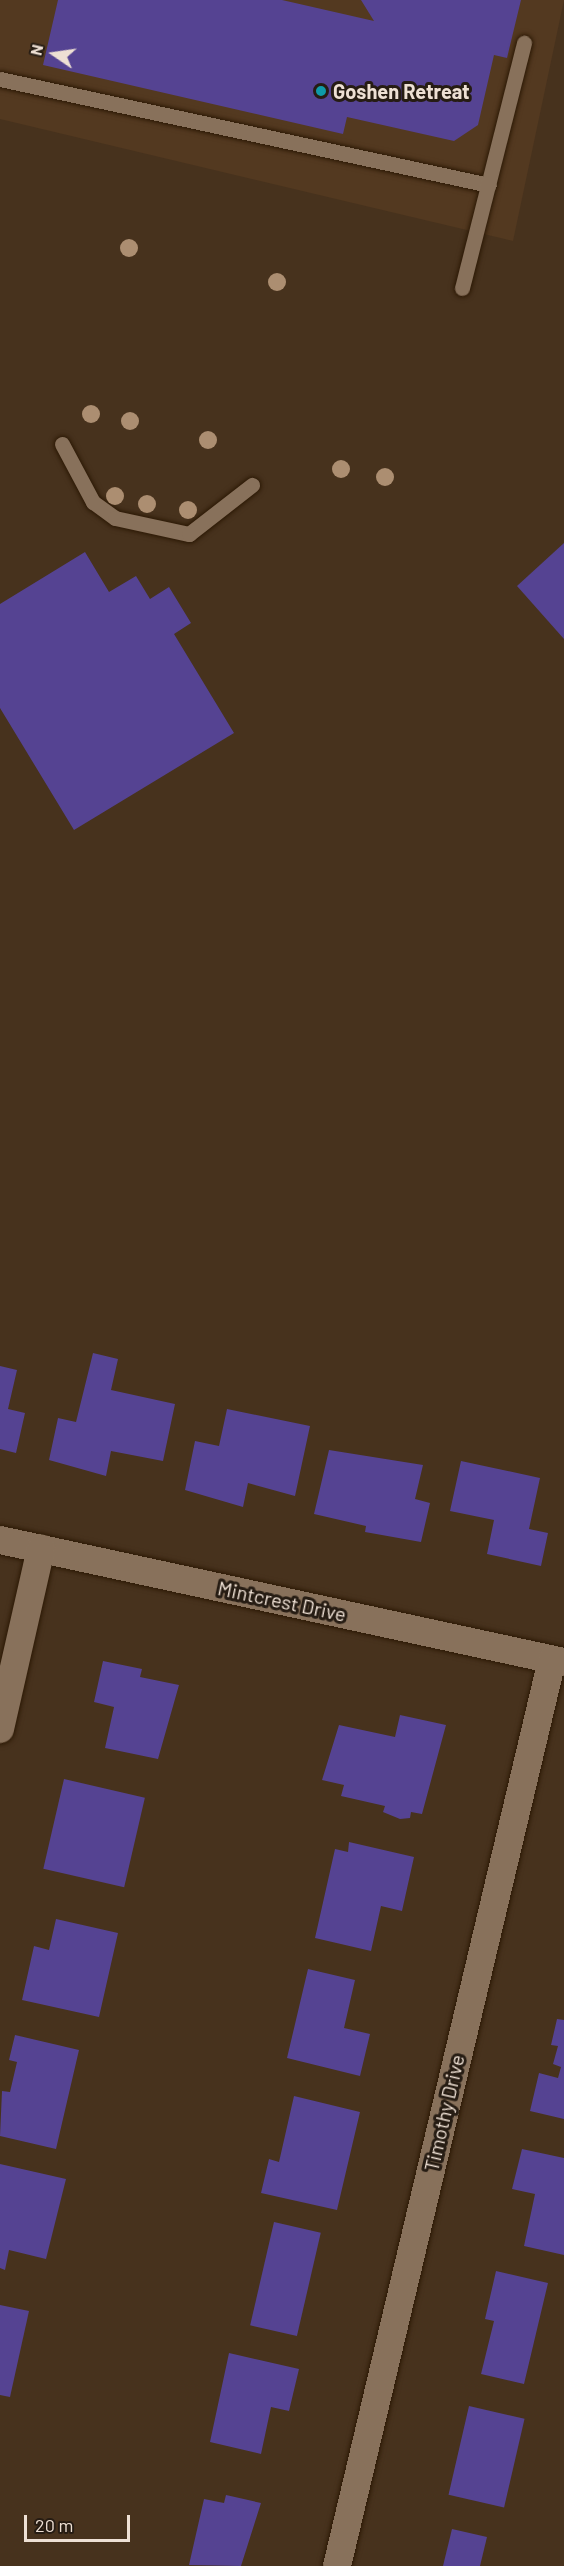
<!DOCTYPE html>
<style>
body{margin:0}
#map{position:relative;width:564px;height:2566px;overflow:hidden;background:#47321d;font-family:Barlow,sans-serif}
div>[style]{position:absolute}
.built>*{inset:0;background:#533920}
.building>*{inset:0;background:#554392;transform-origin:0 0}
.roads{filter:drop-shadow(0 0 2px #2c1905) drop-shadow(0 0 2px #2c1905)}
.service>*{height:15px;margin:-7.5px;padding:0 7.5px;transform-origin:7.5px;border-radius:7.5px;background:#88715b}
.minor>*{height:28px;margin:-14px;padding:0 14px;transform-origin:14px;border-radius:14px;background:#88715b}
.trees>*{width:18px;height:18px;margin:-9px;border-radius:50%;background:#ac8e71}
.dots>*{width:16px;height:16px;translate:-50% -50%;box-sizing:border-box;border:3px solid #261c13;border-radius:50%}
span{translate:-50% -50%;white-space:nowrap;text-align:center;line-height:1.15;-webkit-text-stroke:6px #261c13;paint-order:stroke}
.poi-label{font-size:20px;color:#eee0d4;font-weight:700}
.left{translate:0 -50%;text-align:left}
.street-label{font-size:20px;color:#eee0d4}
.north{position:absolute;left:24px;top:24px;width:60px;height:60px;-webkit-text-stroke:4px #261c13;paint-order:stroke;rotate:283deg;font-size:16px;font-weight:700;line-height:24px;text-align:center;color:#eee0d4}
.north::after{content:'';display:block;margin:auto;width:21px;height:27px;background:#eee0d4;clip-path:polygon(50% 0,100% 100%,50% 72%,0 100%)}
.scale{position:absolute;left:24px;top:2515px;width:106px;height:27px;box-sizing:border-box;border:3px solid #eee0d4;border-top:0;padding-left:8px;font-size:18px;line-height:21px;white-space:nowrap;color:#eee0d4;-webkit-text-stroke:4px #261c13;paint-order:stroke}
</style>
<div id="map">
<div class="built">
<i style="clip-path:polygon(0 0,564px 0,513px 241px,0 119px)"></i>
</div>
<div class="building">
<i style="clip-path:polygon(58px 0,282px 0,374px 21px,361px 0,521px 0,507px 58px,494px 55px,478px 125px,454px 141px,347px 117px,343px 134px,43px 65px)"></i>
<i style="clip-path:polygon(564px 543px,564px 639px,517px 586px)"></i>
<i style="clip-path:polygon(85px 552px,109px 592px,136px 576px,150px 599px,169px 587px,191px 623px,174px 634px,234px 733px,74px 830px,0 708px,0 604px)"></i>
<i style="clip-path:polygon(93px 1353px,118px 1359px,111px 1390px,175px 1404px,163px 1461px,111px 1451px,106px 1476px,49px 1460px,58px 1418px,76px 1422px)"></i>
<i style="clip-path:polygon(0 1366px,17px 1370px,8px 1409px,25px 1413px,16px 1453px,0 1449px)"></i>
<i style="clip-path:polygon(227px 1409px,310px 1426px,295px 1496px,248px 1483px,243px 1507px,185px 1490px,195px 1441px,219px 1446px)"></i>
<i style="clip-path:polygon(329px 1450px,423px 1465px,415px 1499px,430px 1503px,421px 1542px,365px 1532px,366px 1526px,314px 1514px)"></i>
<i style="clip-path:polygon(461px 1461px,540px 1478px,529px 1529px,548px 1533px,541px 1566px,487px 1554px,494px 1520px,450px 1511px)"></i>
<i style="clip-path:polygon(103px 1661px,142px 1669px,140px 1677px,179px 1685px,158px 1759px,105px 1748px,114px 1707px,94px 1702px)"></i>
<i style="clip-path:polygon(400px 1715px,446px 1725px,422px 1814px,411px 1812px,410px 1818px,400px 1819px,383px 1812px,385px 1806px,341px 1796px,344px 1785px,322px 1780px,339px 1725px,395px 1737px)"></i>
<i style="left:64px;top:1779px;width:83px;height:92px;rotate:13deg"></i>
<i style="clip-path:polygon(349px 1842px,414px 1857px,402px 1911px,381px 1906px,371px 1951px,315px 1938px,335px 1849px,348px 1852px)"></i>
<i style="clip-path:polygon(56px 1919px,118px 1933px,99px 2017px,22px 2000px,34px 1946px,49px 1950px)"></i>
<i style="clip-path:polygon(308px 1969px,355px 1980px,344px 2028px,370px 2034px,360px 2076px,287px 2058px)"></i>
<i style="clip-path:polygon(557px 2019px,564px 2020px,564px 2119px,530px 2111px,539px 2073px,558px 2078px,561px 2067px,553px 2064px,558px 2046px,551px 2045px)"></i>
<i style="clip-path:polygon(15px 2035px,79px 2050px,56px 2149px,0 2136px,2px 2091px,10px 2092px,17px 2062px,9px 2060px)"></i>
<i style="clip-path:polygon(294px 2096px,360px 2112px,337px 2210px,261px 2193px,269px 2159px,279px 2162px)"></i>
<i style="clip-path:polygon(522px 2149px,564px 2158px,564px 2255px,524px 2246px,535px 2194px,512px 2189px)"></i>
<i style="clip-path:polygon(0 2164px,66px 2179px,46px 2259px,9px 2250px,5px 2270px,0 2268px)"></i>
<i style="left:274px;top:2222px;width:48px;height:106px;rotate:13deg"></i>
<i style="clip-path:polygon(496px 2271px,548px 2283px,524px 2384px,481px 2374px,494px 2321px,485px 2319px)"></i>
<i style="clip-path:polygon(0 2305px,29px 2311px,10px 2397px,0 2395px)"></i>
<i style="clip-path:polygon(229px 2353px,299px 2369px,289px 2411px,271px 2407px,261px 2454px,210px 2442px)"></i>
<i style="left:469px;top:2406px;width:57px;height:91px;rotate:13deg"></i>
<i style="clip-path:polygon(226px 2495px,261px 2503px,241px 2566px,189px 2565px,204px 2499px,224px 2503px)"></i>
<i style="clip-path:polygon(452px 2529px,487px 2537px,480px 2566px,443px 2566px)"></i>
</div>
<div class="roads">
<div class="service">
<i style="left:0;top:79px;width:500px;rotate:12.23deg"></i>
<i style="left:462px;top:288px;width:253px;rotate:-75.8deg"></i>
<i style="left:62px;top:444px;width:66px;rotate:61.9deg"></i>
<i style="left:93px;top:502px;width:27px;rotate:36deg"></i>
<i style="left:115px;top:518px;width:76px;rotate:12.2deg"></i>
<i style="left:189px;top:534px;width:80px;rotate:-37.9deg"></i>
</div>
<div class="minor">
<i style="left:0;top:1540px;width:577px;rotate:12.21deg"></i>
<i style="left:0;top:1729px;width:185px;rotate:-77.2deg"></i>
<i style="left:337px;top:2566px;width:931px;rotate:-76.65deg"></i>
</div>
</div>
<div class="trees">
<i style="left:129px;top:248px"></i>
<i style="left:277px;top:282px"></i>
<i style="left:91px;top:414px"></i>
<i style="left:130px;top:421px"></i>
<i style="left:208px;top:440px"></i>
<i style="left:341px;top:469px"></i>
<i style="left:385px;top:477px"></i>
<i style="left:115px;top:496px"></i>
<i style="left:147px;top:504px"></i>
<i style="left:188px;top:510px"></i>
</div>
<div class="dots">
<i style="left:321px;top:91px;background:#0f9aa8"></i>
</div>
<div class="poi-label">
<span class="left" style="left:333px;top:91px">Goshen Retreat</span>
</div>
<div class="street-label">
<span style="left:282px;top:1601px;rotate:12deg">Mintcrest Drive</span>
<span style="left:444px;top:2113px;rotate:-77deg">Timothy Drive</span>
</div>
<div class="north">N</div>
<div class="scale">20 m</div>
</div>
